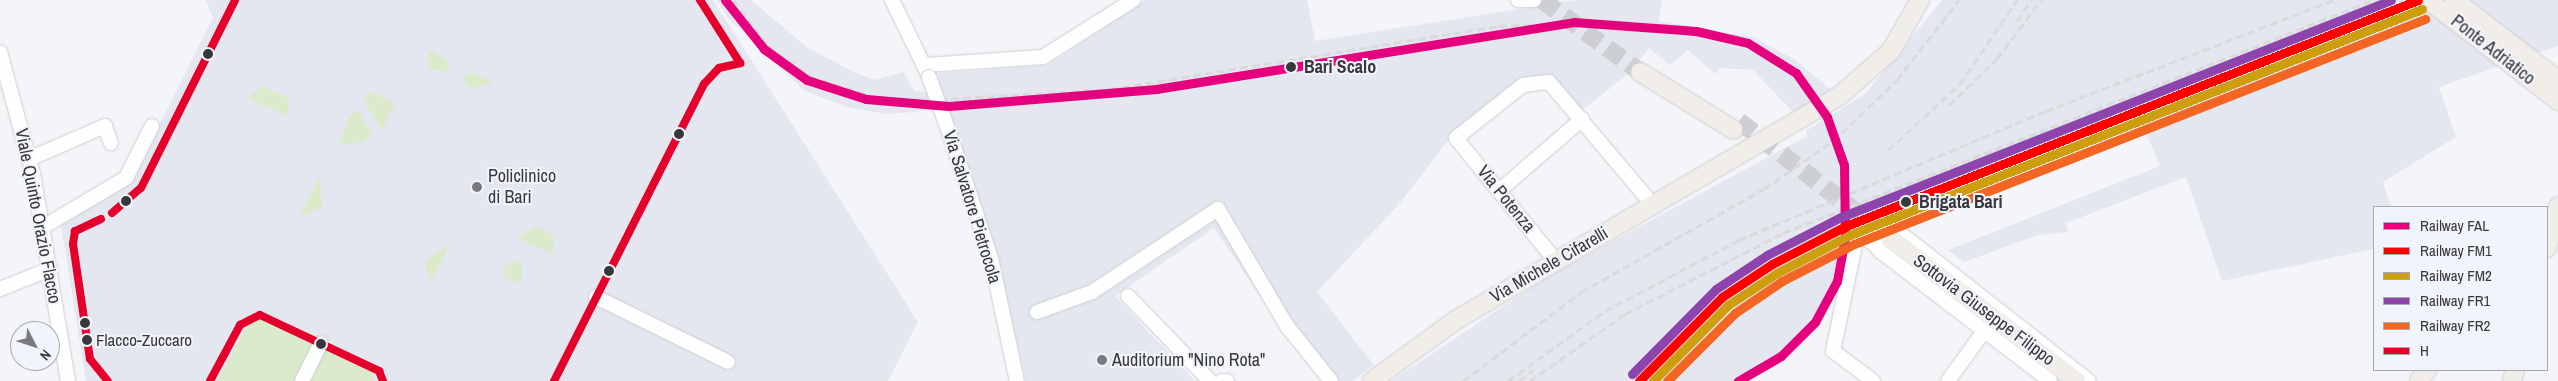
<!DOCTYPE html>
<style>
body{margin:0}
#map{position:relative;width:2558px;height:381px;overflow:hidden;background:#f4f5f9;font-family:"Archivo Narrow",sans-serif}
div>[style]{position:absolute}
.built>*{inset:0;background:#e5e7f0}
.green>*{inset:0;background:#daeaca}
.round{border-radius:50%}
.major-tunnel>*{height:18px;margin-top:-9px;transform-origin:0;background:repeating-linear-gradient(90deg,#cecfd3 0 18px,transparent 0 27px)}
.roads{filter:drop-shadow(0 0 1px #ceced1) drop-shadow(0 0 1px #ceced1)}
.minor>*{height:14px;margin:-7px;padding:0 7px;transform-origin:7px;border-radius:7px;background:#fdfefe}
.major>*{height:18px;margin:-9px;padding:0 9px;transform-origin:9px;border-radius:9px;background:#f1eeea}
.rail>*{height:3px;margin-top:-1.5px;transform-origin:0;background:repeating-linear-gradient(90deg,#dadadb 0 8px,transparent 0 12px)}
.bridges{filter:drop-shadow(0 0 1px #ceced1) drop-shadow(0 0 1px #ceced1)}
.minor-bridge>*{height:14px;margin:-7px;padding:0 7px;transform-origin:7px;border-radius:7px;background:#fdfefe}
.bus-1>*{height:8px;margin:-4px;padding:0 4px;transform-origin:4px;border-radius:4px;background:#e4002b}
.rail-1>*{height:9px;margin:-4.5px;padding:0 4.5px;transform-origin:4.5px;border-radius:4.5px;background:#e5007d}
.rail-2>*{height:9px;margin:-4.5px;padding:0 4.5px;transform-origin:4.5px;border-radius:4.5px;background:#f00}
.rail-3>*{height:9px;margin:-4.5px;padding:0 4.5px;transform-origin:4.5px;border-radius:4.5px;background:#cd9f0f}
.rail-4>*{height:9px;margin:-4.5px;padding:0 4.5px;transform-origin:4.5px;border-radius:4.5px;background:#8e44ad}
.rail-5>*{height:9px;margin:-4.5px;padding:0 4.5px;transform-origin:4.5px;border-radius:4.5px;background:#f26522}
.dots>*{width:14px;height:14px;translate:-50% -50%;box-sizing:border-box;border:2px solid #f2f4fb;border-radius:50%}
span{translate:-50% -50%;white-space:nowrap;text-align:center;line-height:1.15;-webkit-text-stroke:4px #f2f4fb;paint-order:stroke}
.bus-label{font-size:17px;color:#38383b}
.left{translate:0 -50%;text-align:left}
.street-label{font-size:18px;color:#38383b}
.stop-label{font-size:18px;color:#38383b;font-weight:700}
.poi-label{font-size:18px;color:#38383b}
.legend{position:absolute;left:2373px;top:206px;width:175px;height:165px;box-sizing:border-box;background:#f2f4fb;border:1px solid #a8a9ae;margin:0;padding:6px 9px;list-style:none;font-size:15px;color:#38383b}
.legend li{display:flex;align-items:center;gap:10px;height:25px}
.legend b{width:25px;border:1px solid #a8a9ae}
.north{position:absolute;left:10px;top:321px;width:50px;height:50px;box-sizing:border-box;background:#f2f4fb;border:1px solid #a8a9ae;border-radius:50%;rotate:131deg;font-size:14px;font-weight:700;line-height:20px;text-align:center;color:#38383b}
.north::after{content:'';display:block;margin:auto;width:18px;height:22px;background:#7a7a7e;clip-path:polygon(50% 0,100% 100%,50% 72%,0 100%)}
</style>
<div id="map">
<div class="built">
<i style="clip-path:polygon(206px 0,713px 0,918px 322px,888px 381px,86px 381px,61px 225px,116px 192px,134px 175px,213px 18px)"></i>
<i style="clip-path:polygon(717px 0,751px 0,808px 48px,854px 72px,875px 80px,903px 72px,915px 91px,940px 94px,938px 73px,1048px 65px,1145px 0,1307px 0,1315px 41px,1577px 0,1662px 0,1659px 21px,1753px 37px,1795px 60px,1831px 90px,1794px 113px,1753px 70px,1719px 68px,1715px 74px,1688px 50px,1670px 65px,1649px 48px,1631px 72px,1581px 111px,1545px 78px,1450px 138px,1400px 203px,1317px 292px,1374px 365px,1353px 381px,1338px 381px,1291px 319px,1279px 324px,1214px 228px,1115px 296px,1195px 381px,1026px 381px,994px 250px,949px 109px,888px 114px,850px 108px,805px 91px,727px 17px)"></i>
<i style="clip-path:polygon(1942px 0,2558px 0,2558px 46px,2439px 87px,2456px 137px,2383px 182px,2391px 207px,2374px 207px,2374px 249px,2222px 281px,2186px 177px,2066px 223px,2068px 232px,2038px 235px,1964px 262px,1948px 250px,2160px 166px,2137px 112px,1945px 190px,1948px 199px,1893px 221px,1889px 215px,1852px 232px,1842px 277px,1823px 315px,1795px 348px,1744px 381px,1391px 381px,1552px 274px,1807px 136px,1806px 131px,1865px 94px)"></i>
</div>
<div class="green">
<i style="clip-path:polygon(427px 49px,448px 61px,449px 72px,430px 69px)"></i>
<i style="clip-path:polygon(473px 72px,491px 81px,491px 83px,471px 89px,461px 78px)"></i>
<i style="clip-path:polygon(263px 86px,289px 99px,288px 117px,248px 98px)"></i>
<i style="clip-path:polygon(370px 91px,395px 104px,382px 130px,364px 101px)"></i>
<i style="clip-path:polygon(358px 110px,373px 135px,360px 143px,339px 144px,350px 116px)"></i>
<i style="clip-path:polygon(319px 177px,322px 207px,299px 217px)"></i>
<i style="clip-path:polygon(536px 226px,553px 235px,553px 255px,518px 238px)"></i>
<i style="clip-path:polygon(450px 244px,431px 283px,424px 261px)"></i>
<i class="round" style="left:503px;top:262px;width:20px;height:20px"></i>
<i style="clip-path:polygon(262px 318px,373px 373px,374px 381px,217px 381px,247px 326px)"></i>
</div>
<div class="major-tunnel">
<i style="left:1542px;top:0;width:122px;rotate:36.3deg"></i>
<i style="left:1739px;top:121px;width:192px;rotate:37.8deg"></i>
</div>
<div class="roads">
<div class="minor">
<i style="left:892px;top:0;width:82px;rotate:64.1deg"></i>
<i style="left:1518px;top:0;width:16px"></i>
<i style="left:0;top:52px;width:126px;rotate:74.9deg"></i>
<i style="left:33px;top:174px;width:210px;rotate:80.4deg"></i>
<i style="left:926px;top:65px;width:117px;rotate:-3.9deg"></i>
<i style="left:1043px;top:57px;width:107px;rotate:-32.3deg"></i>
<i style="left:950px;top:135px;width:130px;rotate:71.6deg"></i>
<i style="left:991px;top:258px;width:126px;rotate:78.1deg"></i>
<i style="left:29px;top:159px;width:83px;rotate:-23.5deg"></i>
<i style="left:105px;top:126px;width:18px;rotate:71deg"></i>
<i style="left:1499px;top:191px;width:110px;rotate:-40.9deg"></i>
<i style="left:43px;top:227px;width:96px;rotate:-30.6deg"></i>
<i style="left:126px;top:178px;width:58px;rotate:-63.4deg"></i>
<i style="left:1555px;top:260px;width:157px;rotate:-129.1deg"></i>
<i style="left:1456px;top:138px;width:85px;rotate:-38.3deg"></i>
<i style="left:1523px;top:85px;width:26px;rotate:-7deg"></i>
<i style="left:1549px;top:82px;width:161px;rotate:49.8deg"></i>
<i style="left:0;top:289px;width:54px;rotate:-21.8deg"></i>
<i style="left:1128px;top:296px;width:118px;rotate:46deg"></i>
<i style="left:596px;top:297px;width:147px;rotate:26.2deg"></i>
<i style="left:1037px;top:312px;width:59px;rotate:-20deg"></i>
<i style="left:1092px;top:292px;width:151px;rotate:-33.4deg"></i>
<i style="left:1218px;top:209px;width:136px;rotate:59.5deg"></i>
<i style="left:1287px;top:326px;width:70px;rotate:51.3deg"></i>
<i style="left:302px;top:381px;width:42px;rotate:-63.4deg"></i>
<i style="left:1222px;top:381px;width:5px"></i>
<i style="left:1873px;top:381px;width:50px;rotate:-143.1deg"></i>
<i style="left:1833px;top:351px;width:113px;rotate:-78.3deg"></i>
<i style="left:1856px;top:240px;width:10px;rotate:-11deg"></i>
<i style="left:1866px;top:238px;width:11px;rotate:38deg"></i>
<i style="left:1948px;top:381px;width:62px;rotate:-54.2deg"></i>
<i style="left:2050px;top:381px;width:214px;rotate:-142.6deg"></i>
<i style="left:1880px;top:251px;width:8px;rotate:-130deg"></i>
<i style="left:1875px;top:245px;width:12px;rotate:-81deg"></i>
<i style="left:1877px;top:233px;width:18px;rotate:-13deg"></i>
<i style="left:1895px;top:229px;width:246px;rotate:38.1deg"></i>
</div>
<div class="major">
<i style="left:2428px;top:0;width:165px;rotate:37.8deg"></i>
<i style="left:2454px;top:0;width:131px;rotate:37.6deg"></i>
<i style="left:1640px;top:72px;width:110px;rotate:31.7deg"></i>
<i style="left:1891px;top:239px;width:233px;rotate:37.5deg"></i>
<i style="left:2547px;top:248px;width:43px;rotate:-75.3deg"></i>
<i style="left:1372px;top:381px;width:104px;rotate:-36deg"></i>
<i style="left:1456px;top:320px;width:442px;rotate:-30.3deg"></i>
<i style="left:1838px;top:97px;width:70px;rotate:-41deg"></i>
<i style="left:1891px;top:51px;width:59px;rotate:-60.4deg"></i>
<i style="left:2419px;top:381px;width:14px;rotate:-54deg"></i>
<i style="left:2512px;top:381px;width:11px;rotate:-75deg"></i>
</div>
</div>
<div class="rail">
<i style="left:733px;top:0;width:58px;rotate:52.7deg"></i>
<i style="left:768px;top:46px;width:53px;rotate:35.8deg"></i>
<i style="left:811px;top:77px;width:68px;rotate:17.1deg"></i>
<i style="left:876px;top:97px;width:51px;rotate:3.4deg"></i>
<i style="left:927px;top:100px;width:183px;rotate:-3.4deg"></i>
<i style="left:1110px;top:89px;width:394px;rotate:-9.2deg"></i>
<i style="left:1499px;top:26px;width:75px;rotate:-3.1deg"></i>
<i style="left:2017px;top:21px;width:25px;rotate:-56deg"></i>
<i style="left:1949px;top:105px;width:66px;rotate:-43.8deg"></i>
<i style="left:1997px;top:59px;width:74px;rotate:-53.3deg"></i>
<i style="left:1888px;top:150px;width:98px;rotate:-42.5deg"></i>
<i style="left:1960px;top:84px;width:102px;rotate:-55.8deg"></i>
<i style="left:1463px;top:381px;width:148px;rotate:-37deg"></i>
<i style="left:1581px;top:292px;width:210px;rotate:-29.4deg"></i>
<i style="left:1764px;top:189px;width:84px;rotate:-34.8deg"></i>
<i style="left:1833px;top:141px;width:88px;rotate:-43.6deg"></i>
<i style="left:1897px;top:80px;width:101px;rotate:-52.2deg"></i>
<i style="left:1508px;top:381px;width:120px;rotate:-35.8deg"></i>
<i style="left:1605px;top:311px;width:152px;rotate:-27.9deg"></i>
<i style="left:1739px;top:240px;width:333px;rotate:-22.8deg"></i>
<i style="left:2046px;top:111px;width:308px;rotate:-21.1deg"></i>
<i style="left:1519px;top:381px;width:18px;rotate:-38deg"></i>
<i style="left:1530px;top:381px;width:116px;rotate:-35.2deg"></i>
<i style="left:1625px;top:314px;width:178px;rotate:-27.1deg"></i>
<i style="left:1783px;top:233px;width:634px;rotate:-21.55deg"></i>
</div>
<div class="bridges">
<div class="minor-bridge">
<i style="left:929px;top:77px;width:62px;rotate:70.1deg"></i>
</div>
</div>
<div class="bus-1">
<i style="left:112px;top:213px;width:38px;rotate:-41deg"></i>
<i style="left:141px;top:188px;width:210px;rotate:-63.4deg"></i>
<i style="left:101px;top:219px;width:29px;rotate:155deg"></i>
<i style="left:75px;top:231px;width:13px;rotate:99deg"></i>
<i style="left:73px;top:244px;width:116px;rotate:81.6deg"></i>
<i style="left:90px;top:359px;width:28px;rotate:51deg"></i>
<i style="left:210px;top:381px;width:64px;rotate:-61.8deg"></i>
<i style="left:240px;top:325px;width:22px;rotate:-27deg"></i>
<i style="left:260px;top:315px;width:132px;rotate:25.2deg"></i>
<i style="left:379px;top:371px;width:11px;rotate:68deg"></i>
<i style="left:554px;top:381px;width:333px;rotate:-63.2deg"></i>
<i style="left:704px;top:84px;width:22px;rotate:-47deg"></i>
<i style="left:719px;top:68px;width:22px;rotate:-13deg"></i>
<i style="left:740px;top:63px;width:75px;rotate:-122.4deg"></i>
</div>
<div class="rail-1">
<i style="left:725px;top:0;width:63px;rotate:51.5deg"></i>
<i style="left:764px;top:49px;width:53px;rotate:35.8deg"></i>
<i style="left:807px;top:80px;width:62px;rotate:17.9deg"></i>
<i style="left:866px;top:99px;width:83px;rotate:4.8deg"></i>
<i style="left:949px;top:106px;width:208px;rotate:-4.7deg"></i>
<i style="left:1156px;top:89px;width:423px;rotate:-9.1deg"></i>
<i style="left:1574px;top:22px;width:122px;rotate:4.2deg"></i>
<i style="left:1696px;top:31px;width:53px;rotate:13deg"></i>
<i style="left:1748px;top:43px;width:57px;rotate:32deg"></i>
<i style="left:1796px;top:73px;width:54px;rotate:54.8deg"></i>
<i style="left:1827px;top:117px;width:51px;rotate:70.5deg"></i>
<i style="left:1844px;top:165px;width:73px;rotate:89.2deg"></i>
<i style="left:1845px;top:238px;width:44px;rotate:100.5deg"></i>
<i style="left:1837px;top:281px;width:47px;rotate:118.2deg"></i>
<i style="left:1815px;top:322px;width:48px;rotate:135deg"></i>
<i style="left:1781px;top:356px;width:50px;rotate:149.8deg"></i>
</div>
<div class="rail-2">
<i style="left:1639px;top:381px;width:118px;rotate:-45.3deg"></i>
<i style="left:1722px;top:297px;width:60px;rotate:-33.4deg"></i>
<i style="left:1772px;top:264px;width:83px;rotate:-27.2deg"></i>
<i style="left:1846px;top:226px;width:615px;rotate:-21.56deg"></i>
</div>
<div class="rail-3">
<i style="left:1653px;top:381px;width:107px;rotate:-45.4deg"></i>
<i style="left:1728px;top:305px;width:59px;rotate:-33.1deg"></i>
<i style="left:1777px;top:273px;width:82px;rotate:-27.5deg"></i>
<i style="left:1850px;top:235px;width:615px;rotate:-21.56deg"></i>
</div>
<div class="rail-4">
<i style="left:1632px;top:374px;width:120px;rotate:-45.3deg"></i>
<i style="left:1716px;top:289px;width:61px;rotate:-33.7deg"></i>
<i style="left:1767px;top:255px;width:83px;rotate:-27.2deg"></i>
<i style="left:1841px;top:217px;width:591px;rotate:-21.53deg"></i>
</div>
<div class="rail-5">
<i style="left:1667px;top:381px;width:96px;rotate:-45deg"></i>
<i style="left:1735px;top:313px;width:57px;rotate:-34.2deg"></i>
<i style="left:1782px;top:281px;width:81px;rotate:-27.2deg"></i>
<i style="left:1854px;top:244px;width:614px;rotate:-21.51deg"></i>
</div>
<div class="dots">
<i style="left:208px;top:54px;background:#38383b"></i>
<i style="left:1291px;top:67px;background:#38383b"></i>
<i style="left:679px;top:134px;background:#38383b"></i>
<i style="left:477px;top:187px;background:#7a7a7e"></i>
<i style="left:126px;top:201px;background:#38383b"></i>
<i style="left:1906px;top:202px;background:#38383b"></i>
<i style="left:609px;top:271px;background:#38383b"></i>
<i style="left:85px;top:323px;background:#38383b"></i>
<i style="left:87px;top:340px;background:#38383b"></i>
<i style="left:321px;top:344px;background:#38383b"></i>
<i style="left:1102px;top:360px;background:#7a7a7e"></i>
</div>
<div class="bus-label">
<span class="left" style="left:96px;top:340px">Flacco-Zuccaro</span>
</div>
<div class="street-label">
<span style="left:2493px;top:50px;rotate:38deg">Ponte Adriatico</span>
<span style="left:1506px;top:199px;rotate:51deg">Via Potenza</span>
<span style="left:972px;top:207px;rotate:73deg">Via Salvatore Pietrocola</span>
<span style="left:38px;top:216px;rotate:79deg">Viale Quinto Orazio Flacco</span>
<span style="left:1549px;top:265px;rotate:-30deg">Via Michele Cifarelli</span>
<span style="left:1984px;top:310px;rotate:37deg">Sottovia Giuseppe Filippo</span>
</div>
<div class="stop-label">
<span class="left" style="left:1304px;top:67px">Bari Scalo</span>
<span class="left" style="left:1919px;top:202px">Brigata Bari</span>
</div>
<div class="poi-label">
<span class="left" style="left:488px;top:187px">Policlinico<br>di Bari</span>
<span class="left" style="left:1112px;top:360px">Auditorium "Nino Rota"</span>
</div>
<ul class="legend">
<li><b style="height:6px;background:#e5007d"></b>Railway FAL</li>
<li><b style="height:6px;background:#f00"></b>Railway FM1</li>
<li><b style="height:6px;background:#cd9f0f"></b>Railway FM2</li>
<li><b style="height:6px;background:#8e44ad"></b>Railway FR1</li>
<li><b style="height:6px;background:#f26522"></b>Railway FR2</li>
<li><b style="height:6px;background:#e4002b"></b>H</li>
</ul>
<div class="north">N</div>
</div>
